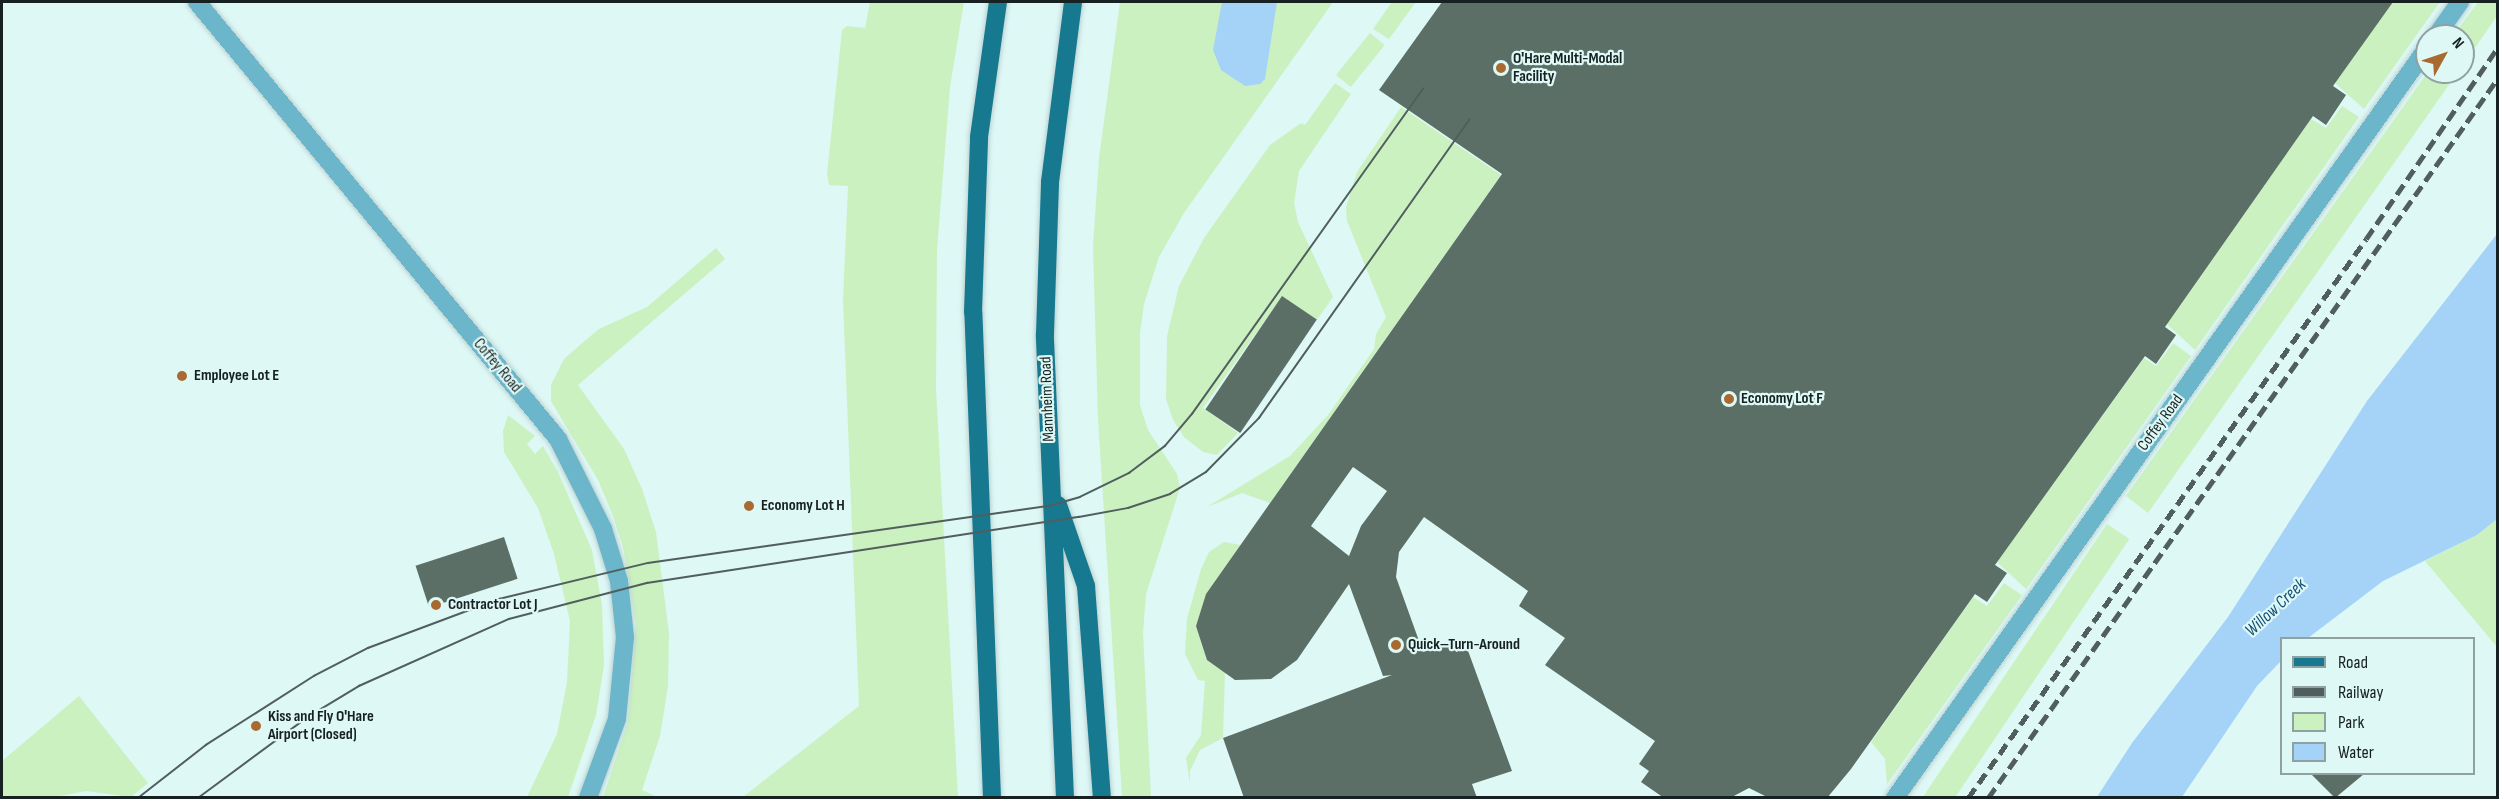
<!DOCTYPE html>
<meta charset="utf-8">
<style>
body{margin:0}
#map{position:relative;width:2499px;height:799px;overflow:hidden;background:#def8f6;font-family:"Sofia Sans Condensed",sans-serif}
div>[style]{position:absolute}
.green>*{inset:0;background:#cbf1c0;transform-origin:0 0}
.water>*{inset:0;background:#a5d2f7}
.building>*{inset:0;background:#5c6f66;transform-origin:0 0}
.roads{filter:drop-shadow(0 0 2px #bad1d0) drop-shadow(0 0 2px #bad1d0)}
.minor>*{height:18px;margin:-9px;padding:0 9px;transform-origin:9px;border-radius:9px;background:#6bb6ca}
.primary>*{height:18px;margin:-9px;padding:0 9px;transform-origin:9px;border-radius:9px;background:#16798f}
.tram>*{height:1.5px;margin:-0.75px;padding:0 0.75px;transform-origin:0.75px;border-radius:0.75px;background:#515e5e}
.rail>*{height:4.5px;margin-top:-2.25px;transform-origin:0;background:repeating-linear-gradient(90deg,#515e5e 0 12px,transparent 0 18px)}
.dots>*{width:16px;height:16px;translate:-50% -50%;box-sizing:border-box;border:3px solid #def8f6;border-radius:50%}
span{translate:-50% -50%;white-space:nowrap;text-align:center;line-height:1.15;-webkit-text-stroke:4.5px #def8f6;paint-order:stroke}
.poi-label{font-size:16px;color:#182121;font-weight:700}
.left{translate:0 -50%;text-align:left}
.street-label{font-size:16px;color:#182121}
.water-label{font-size:18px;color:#144f76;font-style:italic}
.frame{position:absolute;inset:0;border:3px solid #182121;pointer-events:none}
.legend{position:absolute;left:2280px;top:637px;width:195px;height:138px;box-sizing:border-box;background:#def8f6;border:2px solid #8fa2a1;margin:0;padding:8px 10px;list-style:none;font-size:18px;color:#182121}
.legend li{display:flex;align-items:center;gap:12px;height:30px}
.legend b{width:30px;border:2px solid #8fa2a1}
.north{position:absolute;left:2415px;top:24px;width:60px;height:60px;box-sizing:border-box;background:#def8f6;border:2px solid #8fa2a1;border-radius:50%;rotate:50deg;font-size:16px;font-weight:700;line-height:24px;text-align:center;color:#182121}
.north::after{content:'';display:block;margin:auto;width:21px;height:27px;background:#a86a30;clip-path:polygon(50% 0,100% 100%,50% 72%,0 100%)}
</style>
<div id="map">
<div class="green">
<i style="clip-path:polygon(870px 2px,964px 2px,950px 87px,937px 250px,936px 389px,958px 797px,743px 797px,859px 706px,843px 300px,848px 186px,829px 185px,827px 174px,842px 30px,847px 26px,865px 28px)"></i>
<i style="clip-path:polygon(1120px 2px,1333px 2px,1184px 213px,1159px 257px,1144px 304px,1140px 333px,1140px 405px,1148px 430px,1177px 474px,1180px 488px,1146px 594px,1143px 633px,1151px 797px,1122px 797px,1098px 419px,1093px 246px,1099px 158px)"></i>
<i style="clip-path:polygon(1392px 2px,1416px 2px,1389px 39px,1373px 29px)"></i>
<i style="clip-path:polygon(2392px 2px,2440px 2px,2364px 109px,2335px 83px)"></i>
<i style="clip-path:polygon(2478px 2px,2497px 2px,2497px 16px,2463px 65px,2463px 36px,2453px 36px)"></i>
<i style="left:1370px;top:33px;width:19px;height:54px;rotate:39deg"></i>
<i style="clip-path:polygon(2428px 72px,2458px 72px,2148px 513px,2126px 496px)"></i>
<i style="clip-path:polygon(1335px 83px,1351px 94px,1299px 171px,1294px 203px,1298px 222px,1333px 297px,1317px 320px,1282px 297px,1203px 408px,1238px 433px,1217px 455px,1203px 452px,1184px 437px,1173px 420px,1166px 399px,1167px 336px,1179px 286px,1204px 238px,1270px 145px,1301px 123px,1305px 125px)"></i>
<i style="clip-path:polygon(2342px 106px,2359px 117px,2195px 350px,2167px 324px,2311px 119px,2326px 128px)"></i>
<i style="clip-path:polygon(1401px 107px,1501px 175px,1270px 503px,1242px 493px,1207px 507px,1290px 456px,1328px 415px,1374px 349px,1376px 334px,1386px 317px,1347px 221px,1346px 207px,1357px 172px)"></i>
<i style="clip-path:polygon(716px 248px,725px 259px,578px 385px,624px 449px,642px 489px,656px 532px,669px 633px,668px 686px,660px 736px,642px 790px,657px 797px,603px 797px,628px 722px,636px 624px,623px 547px,613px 516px,598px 480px,551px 401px,551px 385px,564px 359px,581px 344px,599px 329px,647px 307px)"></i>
<i style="clip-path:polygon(2173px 343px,2191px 356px,2026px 589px,1997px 562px,2144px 358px,2156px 366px)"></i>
<i style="clip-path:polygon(508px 415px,535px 436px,527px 444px,535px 454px,543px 446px,558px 472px,592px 550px,602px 605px,604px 665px,596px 715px,568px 797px,527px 797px,557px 734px,567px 682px,570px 621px,554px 554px,538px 508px,504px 452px,503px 431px)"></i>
<i style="clip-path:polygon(2497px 519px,2497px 647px,2425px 561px,2477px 535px)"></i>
<i style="left:2107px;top:524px;width:27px;height:334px;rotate:34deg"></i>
<i style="clip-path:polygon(1224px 542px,1241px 545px,1206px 594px,1196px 626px,1225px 672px,1223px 738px,1200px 750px,1190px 771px,1190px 784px,1186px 758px,1201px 735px,1205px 681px,1198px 680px,1185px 654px,1187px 619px,1201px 569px,1209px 552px)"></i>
<i style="clip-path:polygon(2004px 583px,2022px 595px,1887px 784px,1885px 759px,1871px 742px,1973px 597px,1987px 606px)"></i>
<i style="clip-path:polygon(79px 696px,148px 783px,131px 797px,86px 791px,55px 797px,2px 797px,2px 761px)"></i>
</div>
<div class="water">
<i style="clip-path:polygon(1222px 2px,1277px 2px,1265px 79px,1260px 84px,1245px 86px,1221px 70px,1213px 50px)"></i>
<i style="clip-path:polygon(2497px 234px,2497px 519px,2477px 535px,2383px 581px,2308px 638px,2282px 638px,2281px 661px,2257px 686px,2182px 797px,2097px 797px,2132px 743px,2228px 617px,2367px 401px)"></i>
</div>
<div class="building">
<i style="clip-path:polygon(evenodd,1442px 2px,2393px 2px,2333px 86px,2346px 95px,2326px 125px,2313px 116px,2165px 327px,2176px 335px,2156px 364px,2145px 356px,1995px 565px,2007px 573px,1987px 602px,1975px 594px,1851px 769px,1827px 798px,1769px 798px,1749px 788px,1730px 798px,1664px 798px,1641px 782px,1649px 771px,1639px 764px,1655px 741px,1545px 665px,1565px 638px,1519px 606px,1528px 591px,1424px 517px,1399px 552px,1396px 577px,1423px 652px,1452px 641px,1456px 652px,1467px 648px,1512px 771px,1472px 784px,1477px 798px,1244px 798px,1223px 738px,1392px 675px,1383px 676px,1349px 584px,1297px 660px,1271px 679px,1235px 680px,1207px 660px,1196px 626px,1206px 594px,1502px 174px,1379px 90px,1442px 2px,1353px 467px,1387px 491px,1361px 526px,1349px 556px,1311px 526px,1353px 467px)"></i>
<i style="left:1282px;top:296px;width:42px;height:137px;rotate:34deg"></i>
<i style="left:504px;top:537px;width:44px;height:93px;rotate:72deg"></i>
<i style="clip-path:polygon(2311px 774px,2364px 774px,2335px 798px)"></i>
</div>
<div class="roads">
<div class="minor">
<i style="left:197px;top:2px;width:567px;rotate:50.44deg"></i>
<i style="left:558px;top:439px;width:101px;rotate:63.4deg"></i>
<i style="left:603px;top:529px;width:54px;rotate:72.9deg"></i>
<i style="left:619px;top:581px;width:56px;rotate:83.9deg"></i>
<i style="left:625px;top:637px;width:82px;rotate:95.6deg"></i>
<i style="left:617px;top:719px;width:84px;rotate:110.2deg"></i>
<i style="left:2436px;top:36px;width:42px;rotate:-54.8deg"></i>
<i style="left:1895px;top:798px;width:920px;rotate:-54.65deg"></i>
</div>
<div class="primary">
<i style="left:1058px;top:505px;width:86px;rotate:70.9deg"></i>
<i style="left:1086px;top:586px;width:213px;rotate:85.7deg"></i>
<i style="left:992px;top:798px;width:486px;rotate:-92.2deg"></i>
<i style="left:973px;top:312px;width:175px;rotate:-88deg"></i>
<i style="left:979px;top:137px;width:136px;rotate:-82deg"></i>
<i style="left:1065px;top:798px;width:464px;rotate:-92.5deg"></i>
<i style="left:1045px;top:334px;width:152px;rotate:-88.1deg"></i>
<i style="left:1050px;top:182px;width:181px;rotate:-82.7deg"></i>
</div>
</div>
<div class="tram">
<i style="left:138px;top:798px;width:86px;rotate:-37.9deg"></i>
<i style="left:206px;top:745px;width:128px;rotate:-32.6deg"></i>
<i style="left:314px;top:676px;width:61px;rotate:-27.4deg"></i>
<i style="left:368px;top:648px;width:140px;rotate:-20.5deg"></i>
<i style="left:499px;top:599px;width:153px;rotate:-13.6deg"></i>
<i style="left:648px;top:563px;width:405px;rotate:-8.1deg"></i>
<i style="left:1049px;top:506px;width:32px;rotate:-16deg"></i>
<i style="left:1080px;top:497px;width:55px;rotate:-26.1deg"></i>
<i style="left:1129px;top:473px;width:45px;rotate:-36.9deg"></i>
<i style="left:1165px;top:446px;width:42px;rotate:-49.8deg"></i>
<i style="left:1192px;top:414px;width:399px;rotate:-54.6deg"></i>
<i style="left:198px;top:798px;width:137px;rotate:-36.4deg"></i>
<i style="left:308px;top:717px;width:60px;rotate:-31.3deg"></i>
<i style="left:359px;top:686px;width:164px;rotate:-24.1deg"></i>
<i style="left:509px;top:619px;width:143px;rotate:-14.6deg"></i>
<i style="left:647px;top:583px;width:437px;rotate:-8.7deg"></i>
<i style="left:1079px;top:517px;width:50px;rotate:-10.4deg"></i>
<i style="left:1128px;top:508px;width:44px;rotate:-18.4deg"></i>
<i style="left:1170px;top:494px;width:42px;rotate:-31.4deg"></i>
<i style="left:1206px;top:472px;width:76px;rotate:-45.5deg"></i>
<i style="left:1259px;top:418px;width:365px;rotate:-54.8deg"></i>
</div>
<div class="rail">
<i style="left:1968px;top:798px;width:686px;rotate:-54.55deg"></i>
<i style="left:2366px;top:239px;width:233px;rotate:-55.5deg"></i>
<i style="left:1988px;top:798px;width:882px;rotate:-54.69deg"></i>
</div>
<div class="dots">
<i style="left:1501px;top:68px;background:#a86a30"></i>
<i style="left:182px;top:376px;background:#a86a30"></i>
<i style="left:1729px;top:399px;background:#a86a30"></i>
<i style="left:749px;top:506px;background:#a86a30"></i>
<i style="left:436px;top:605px;background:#a86a30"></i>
<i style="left:1396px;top:645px;background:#a86a30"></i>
<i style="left:256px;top:726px;background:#a86a30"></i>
</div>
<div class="poi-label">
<span class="left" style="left:1513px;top:68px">O'Hare Multi-Modal<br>Facility</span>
<span class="left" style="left:194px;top:376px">Employee Lot E</span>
<span class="left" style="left:1741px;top:399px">Economy Lot F</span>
<span class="left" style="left:761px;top:506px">Economy Lot H</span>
<span class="left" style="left:448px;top:605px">Contractor Lot J</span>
<span class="left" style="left:1408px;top:645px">Quick–Turn-Around</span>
<span class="left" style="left:268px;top:726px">Kiss and Fly O'Hare<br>Airport (Closed)</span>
</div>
<div class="street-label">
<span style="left:497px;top:366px;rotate:50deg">Coffey Road</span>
<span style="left:1048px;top:399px;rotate:-92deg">Mannheim Road</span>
<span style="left:2161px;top:423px;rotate:-54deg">Coffey Road</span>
</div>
<div class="water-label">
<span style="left:2276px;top:608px;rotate:-43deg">Willow Creek</span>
</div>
<div class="frame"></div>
<ul class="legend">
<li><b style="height:8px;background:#16798f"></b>Road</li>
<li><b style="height:8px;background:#515e5e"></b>Railway</li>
<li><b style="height:16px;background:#cbf1c0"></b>Park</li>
<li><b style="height:16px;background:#a5d2f7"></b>Water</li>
</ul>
<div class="north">N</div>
</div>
